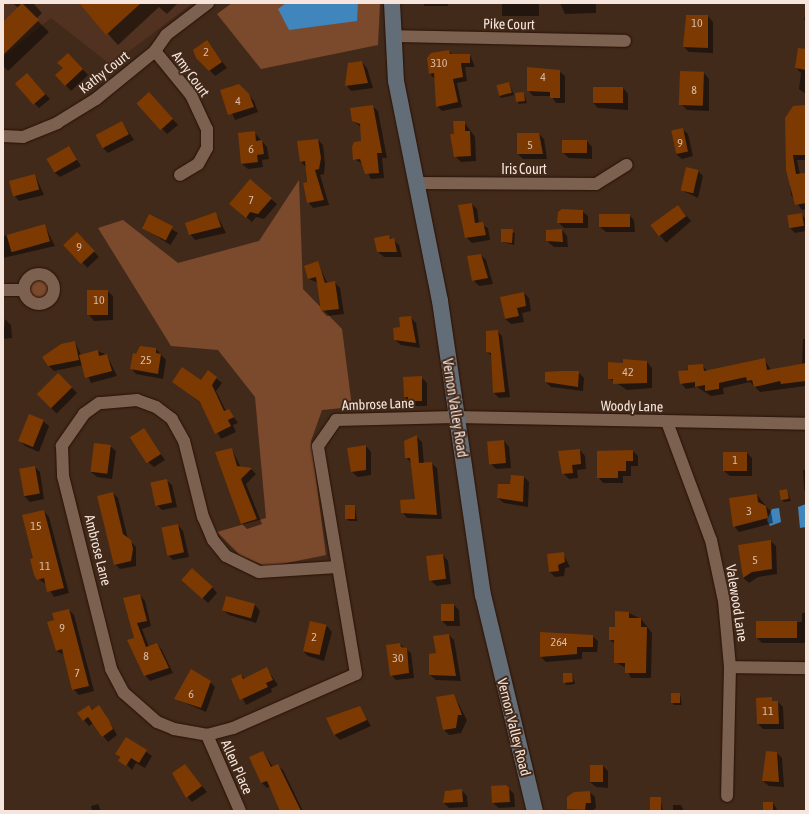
<!DOCTYPE html>
<style>
body{margin:0}
#map{position:relative;width:809px;height:814px;overflow:hidden;background:#422a1b;font-family:"Asap Condensed",sans-serif}
div>[style]{position:absolute}
.built>*{inset:0;background:#51311f}
.green>*{inset:0;background:#7b4a2c}
.round{border-radius:50%}
.water>*{inset:0;background:#4085bc}
.shadow>*{inset:0;background:#0007;transform-origin:0 0}
.building>*{inset:0;background:#7c3901;transform-origin:0 0}
.roads{filter:drop-shadow(0 0 1px #281104) drop-shadow(0 0 1px #281104)}
.minor>*{height:12px;margin:-6px;padding:0 6px;transform-origin:6px;border-radius:6px;background:#7c6050}
.minor>.ring{margin:-6px;padding:0;box-sizing:content-box;background:none;border:12px solid #7c6050;border-radius:50%}
.secondary>*{height:16px;margin:-8px;padding:0 8px;transform-origin:8px;border-radius:8px;background:#636d77}
span{translate:-50% -50%;white-space:nowrap;text-align:center;line-height:1.15;-webkit-text-stroke:4px #422a1b;paint-order:stroke}
.number-label{font-size:12px;color:#d8baa5}
.number-label span{-webkit-text-stroke-width:0}
.street-label{font-size:14px;color:#f6e5dc}
.frame{position:absolute;inset:0;border:4px solid #f6e5dc;pointer-events:none}
</style>
<div id="map">
<div class="built">
<i style="clip-path:polygon(3px 3px,193px 3px,111px 65px,51px 18px,3px 57px)"></i>
</div>
<div class="green">
<i style="clip-path:polygon(232px 3px,380px 3px,378px 45px,261px 69px,217px 14px)"></i>
<i style="clip-path:polygon(299px 180px,303px 289px,342px 329px,352px 407px,322px 410px,311px 441px,326px 555px,267px 567px,240px 555px,217px 532px,266px 518px,255px 397px,218px 350px,171px 346px,98px 228px,123px 220px,178px 263px,259px 241px)"></i>
<i class="round" style="left:26px;top:276px;width:26px;height:26px"></i>
</div>
<div class="water">
<i style="clip-path:polygon(286px 3px,358px 3px,357px 21px,289px 30px,278px 9px)"></i>
<i style="clip-path:polygon(806px 504px,806px 527px,800px 528px,798px 507px)"></i>
<i style="clip-path:polygon(779px 508px,781px 522px,770px 526px,767px 520px,772px 509px)"></i>
</div>
<div class="shadow">
<i style="clip-path:polygon(13px 3px,33px 3px,42px 13px,36px 19px,49px 32px,8px 71px,3px 66px,3px 23px,18px 8px)"></i>
<i style="clip-path:polygon(80px 3px,178px 3px,167px 14px,159px 7px,118px 45px)"></i>
<i style="left:424px;top:3px;width:24px;height:3px"></i>
<i style="left:502px;top:3px;width:37px;height:13px"></i>
<i style="clip-path:polygon(560px 3px,611px 3px,596px 4px,596px 13px,565px 14px)"></i>
<i style="clip-path:polygon(806px 13px,806px 22px,804px 19px)"></i>
<i style="clip-path:polygon(686px 16px,708px 16px,713px 22px,713px 53px,689px 52px,684px 47px)"></i>
<i style="clip-path:polygon(207px 42px,227px 68px,215px 76px,197px 57px)"></i>
<i style="clip-path:polygon(806px 50px,806px 94px,799px 89px,801px 73px,796px 68px)"></i>
<i style="clip-path:polygon(449px 51px,453px 55px,470px 55px,475px 67px,465px 67px,467px 81px,457px 83px,462px 107px,442px 111px,437px 106px,435px 79px,430px 74px)"></i>
<i style="clip-path:polygon(68px 54px,88px 75px,71px 91px,56px 75px,64px 68px)"></i>
<i style="clip-path:polygon(362px 62px,367px 68px,373px 88px,351px 91px,346px 85px)"></i>
<i style="clip-path:polygon(559px 71px,565px 76px,565px 103px,556px 103px,551px 96px,533px 96px,528px 90px)"></i>
<i style="clip-path:polygon(704px 73px,709px 79px,709px 111px,687px 110px,682px 105px)"></i>
<i style="clip-path:polygon(32px 80px,50px 99px,39px 108px,34px 103px)"></i>
<i style="clip-path:polygon(509px 83px,514px 95px,501px 98px,499px 95px)"></i>
<i style="clip-path:polygon(239px 85px,254px 101px,258px 112px,235px 120px,221px 91px)"></i>
<i style="clip-path:polygon(594px 88px,623px 88px,628px 94px,628px 110px,598px 108px,593px 103px)"></i>
<i style="clip-path:polygon(524px 93px,527px 103px,519px 104px,517px 101px)"></i>
<i style="clip-path:polygon(154px 99px,178px 125px,167px 134px,138px 104px)"></i>
<i style="clip-path:polygon(372px 106px,378px 111px,387px 158px,382px 158px,384px 178px,371px 179px,363px 164px,354px 159px,362px 142px,361px 127px,353px 121px)"></i>
<i style="clip-path:polygon(806px 106px,806px 160px,797px 160px,800px 174px,806px 175px,806px 209px,802px 210px,791px 195px,786px 123px)"></i>
<i style="clip-path:polygon(122px 122px,134px 140px,108px 153px,103px 148px)"></i>
<i style="clip-path:polygon(464px 122px,475px 137px,476px 161px,461px 162px,455px 156px,455px 135px)"></i>
<i style="clip-path:polygon(682px 129px,688px 134px,693px 156px,682px 159px,676px 154px)"></i>
<i style="clip-path:polygon(254px 132px,267px 147px,269px 159px,262px 160px,263px 167px,248px 169px,242px 164px)"></i>
<i style="clip-path:polygon(539px 134px,544px 139px,547px 159px,523px 159px,518px 154px)"></i>
<i style="clip-path:polygon(318px 140px,323px 145px,325px 164px,324px 174px,320px 175px,329px 205px,313px 208px,308px 202px,306px 167px,301px 162px)"></i>
<i style="clip-path:polygon(587px 141px,592px 147px,592px 159px,569px 158px,563px 153px)"></i>
<i style="clip-path:polygon(69px 148px,81px 166px,60px 177px,54px 172px)"></i>
<i style="clip-path:polygon(698px 171px,703px 176px,698px 198px,681px 190px)"></i>
<i style="clip-path:polygon(35px 175px,44px 195px,19px 201px,14px 195px)"></i>
<i style="clip-path:polygon(271px 199px,277px 204px,264px 219px,256px 217px,252px 222px,231px 204px)"></i>
<i style="clip-path:polygon(472px 204px,477px 209px,479px 223px,488px 228px,490px 240px,472px 243px,466px 237px)"></i>
<i style="left:678px;top:206px;width:20px;height:33px;rotate:49deg"></i>
<i style="clip-path:polygon(582px 211px,588px 216px,588px 228px,564px 228px,558px 222px)"></i>
<i style="clip-path:polygon(216px 213px,226px 233px,195px 240px,190px 234px)"></i>
<i style="clip-path:polygon(801px 214px,806px 219px,806px 231px,795px 233px,790px 228px,788px 216px)"></i>
<i style="left:149px;top:215px;width:34px;height:14px;rotate:32deg"></i>
<i style="clip-path:polygon(629px 215px,634px 220px,635px 232px,606px 232px,600px 227px)"></i>
<i style="clip-path:polygon(45px 226px,55px 246px,3px 258px,3px 236px)"></i>
<i style="clip-path:polygon(502px 230px,515px 233px,514px 245px,502px 242px)"></i>
<i style="clip-path:polygon(562px 230px,567px 236px,568px 247px,554px 247px,548px 242px,547px 231px)"></i>
<i style="left:76px;top:233px;width:33px;height:16px;rotate:46deg"></i>
<i style="clip-path:polygon(388px 236px,399px 245px,402px 257px,384px 257px,378px 252px)"></i>
<i style="clip-path:polygon(481px 255px,486px 260px,493px 284px,479px 286px,473px 280px)"></i>
<i style="clip-path:polygon(317px 262px,328px 284px,335px 283px,340px 288px,344px 314px,327px 316px,322px 311px,318px 283px,309px 279px)"></i>
<i style="clip-path:polygon(107px 291px,113px 296px,113px 320px,94px 321px,89px 315px)"></i>
<i style="clip-path:polygon(524px 293px,529px 298px,531px 311px,522px 313px,524px 322px,511px 324px,505px 319px,501px 298px)"></i>
<i style="clip-path:polygon(410px 317px,416px 323px,420px 348px,401px 345px,395px 340px)"></i>
<i style="clip-path:polygon(5px 319px,11px 325px,12px 338px,3px 339px)"></i>
<i style="clip-path:polygon(497px 331px,502px 336px,510px 397px,499px 398px,494px 393px,493px 357px,487px 352px)"></i>
<i style="clip-path:polygon(803px 339px,806px 339px,806px 386px,760px 392px,750px 382px,723px 388px,724px 394px,711px 396px,697px 387px,686px 389px,681px 383px,679px 372px,702px 365px,708px 372px,764px 359px,771px 370px,802px 365px)"></i>
<i style="clip-path:polygon(75px 342px,81px 355px,98px 351px,107px 355px,117px 376px,91px 383px,83px 365px,54px 371px,49px 366px)"></i>
<i style="clip-path:polygon(156px 349px,166px 360px,163px 379px,136px 374px,131px 368px,137px 355px)"></i>
<i style="clip-path:polygon(647px 362px,652px 368px,652px 388px,627px 390px,609px 378px,624px 364px)"></i>
<i style="clip-path:polygon(208px 372px,222px 383px,216px 391px,226px 411px,229px 410px,238px 423px,233px 425px,236px 432px,221px 439px,202px 404px,173px 382px,201px 382px)"></i>
<i style="clip-path:polygon(578px 372px,584px 378px,583px 391px,551px 387px,546px 382px)"></i>
<i style="left:58px;top:374px;width:27px;height:29px;rotate:45deg"></i>
<i style="clip-path:polygon(421px 377px,427px 383px,427px 406px,415px 406px,405px 397px)"></i>
<i style="clip-path:polygon(43px 421px,49px 426px,39px 452px,25px 446px,20px 441px)"></i>
<i style="clip-path:polygon(143px 430px,165px 460px,154px 467px,148px 462px)"></i>
<i style="clip-path:polygon(417px 437px,422px 442px,424px 464px,431px 463px,437px 468px,442px 519px,407px 518px,402px 512px,416px 500px,411px 463px,406px 457px)"></i>
<i style="clip-path:polygon(504px 441px,509px 447px,511px 468px,496px 469px,491px 464px)"></i>
<i style="clip-path:polygon(110px 446px,116px 451px,112px 479px,97px 477px,91px 472px)"></i>
<i style="clip-path:polygon(366px 446px,371px 452px,371px 475px,358px 477px,352px 472px)"></i>
<i style="clip-path:polygon(232px 449px,241px 468px,251px 469px,256px 474px,246px 484px,262px 524px,247px 529px,242px 524px,217px 453px)"></i>
<i style="clip-path:polygon(580px 450px,585px 456px,586px 469px,577px 470px,578px 478px,569px 479px,563px 473px)"></i>
<i style="clip-path:polygon(633px 451px,638px 456px,638px 466px,631px 466px,631px 476px,623px 476px,623px 483px,603px 483px,598px 477px)"></i>
<i style="clip-path:polygon(747px 453px,752px 458px,752px 476px,730px 476px,724px 471px)"></i>
<i style="clip-path:polygon(35px 467px,40px 472px,44px 499px,30px 502px,24px 496px)"></i>
<i style="clip-path:polygon(803px 470px,806px 470px,806px 492px,804px 490px)"></i>
<i style="clip-path:polygon(512px 476px,524px 477px,529px 482px,528px 507px,504px 503px,498px 498px,511px 485px)"></i>
<i style="clip-path:polygon(166px 480px,172px 485px,177px 507px,162px 510px,157px 505px)"></i>
<i style="clip-path:polygon(787px 490px,791px 501px,784px 502px,782px 500px)"></i>
<i style="clip-path:polygon(113px 493px,118px 498px,128px 539px,136px 547px,136px 566px,120px 569px,115px 564px)"></i>
<i style="clip-path:polygon(757px 495px,771px 512px,773px 523px,739px 532px,734px 526px)"></i>
<i style="clip-path:polygon(355px 506px,357px 521px,349px 521px,346px 518px)"></i>
<i style="clip-path:polygon(44px 511px,49px 517px,69px 593px,54px 597px,46px 584px,38px 579px,34px 559px)"></i>
<i style="clip-path:polygon(178px 525px,183px 531px,189px 557px,173px 560px,168px 555px)"></i>
<i style="clip-path:polygon(771px 541px,776px 546px,777px 574px,758px 577px,749px 583px,743px 578px,739px 546px)"></i>
<i style="clip-path:polygon(563px 553px,570px 567px,565px 568px,564px 576px,555px 577px,550px 572px)"></i>
<i style="clip-path:polygon(443px 555px,448px 561px,451px 584px,437px 586px,431px 581px,427px 558px)"></i>
<i style="clip-path:polygon(188px 585px,212px 587px,217px 593px,208px 603px)"></i>
<i style="clip-path:polygon(140px 595px,145px 601px,151px 626px,142px 629px,149px 647px,157px 644px,162px 650px,173px 673px,150px 681px,145px 675px,135px 638px)"></i>
<i style="clip-path:polygon(255px 605px,260px 611px,256px 623px,229px 615px,223px 610px)"></i>
<i style="clip-path:polygon(442px 605px,454px 605px,459px 610px,460px 626px,447px 626px,442px 621px)"></i>
<i style="clip-path:polygon(69px 610px,74px 615px,94px 691px,79px 695px,73px 689px,65px 655px,56px 651px,55px 621px)"></i>
<i style="clip-path:polygon(629px 613px,641px 619px,652px 633px,651px 678px,631px 678px,626px 668px,615px 662px,615px 644px,610px 640px)"></i>
<i style="clip-path:polygon(802px 613px,806px 613px,806px 643px,762px 643px,757px 638px,757px 622px,802px 622px)"></i>
<i style="clip-path:polygon(327px 626px,332px 632px,324px 661px,308px 656px,303px 651px)"></i>
<i style="clip-path:polygon(449px 635px,454px 640px,461px 681px,436px 680px,430px 675px)"></i>
<i style="clip-path:polygon(592px 636px,598px 641px,597px 652px,582px 652px,582px 659px,546px 662px,541px 657px)"></i>
<i style="clip-path:polygon(400px 644px,411px 653px,414px 678px,396px 680px,391px 675px)"></i>
<i style="clip-path:polygon(267px 669px,278px 685px,271px 689px,272px 692px,246px 705px,232px 679px,241px 675px,245px 679px)"></i>
<i style="clip-path:polygon(572px 674px,575px 684px,567px 685px,564px 682px)"></i>
<i style="clip-path:polygon(210px 682px,215px 687px,206px 712px,176px 699px)"></i>
<i style="clip-path:polygon(680px 694px,682px 705px,674px 705px,672px 702px)"></i>
<i style="clip-path:polygon(454px 695px,467px 720px,461px 733px,449px 735px,444px 730px)"></i>
<i style="clip-path:polygon(757px 699px,778px 702px,783px 707px,784px 729px,763px 729px,758px 724px)"></i>
<i style="clip-path:polygon(89px 706px,93px 710px,98px 707px,104px 712px,117px 735px,108px 742px,93px 723px,89px 726px,84px 720px)"></i>
<i style="clip-path:polygon(360px 708px,371px 726px,340px 740px,334px 734px)"></i>
<i style="clip-path:polygon(126px 738px,152px 756px,145px 768px,136px 763px,132px 770px,116px 754px)"></i>
<i style="clip-path:polygon(263px 752px,273px 767px,277px 765px,283px 770px,303px 811px,281px 811px,271px 786px,267px 788px,262px 783px,250px 758px)"></i>
<i style="clip-path:polygon(777px 753px,782px 758px,784px 787px,769px 786px,763px 781px)"></i>
<i style="clip-path:polygon(185px 765px,207px 792px,192px 802px,181px 789px)"></i>
<i style="clip-path:polygon(603px 766px,608px 771px,608px 788px,596px 787px,590px 782px)"></i>
<i style="clip-path:polygon(509px 789px,514px 794px,515px 807px,499px 808px,493px 803px)"></i>
<i style="clip-path:polygon(461px 790px,467px 796px,468px 807px,449px 808px,444px 803px,446px 791px)"></i>
<i style="clip-path:polygon(590px 792px,595px 797px,596px 808px,591px 811px,568px 808px)"></i>
<i style="clip-path:polygon(660px 798px,663px 811px,652px 811px,651px 810px)"></i>
<i style="clip-path:polygon(773px 803px,778px 811px,764px 811px)"></i>
<i style="clip-path:polygon(98px 804px,101px 811px,92px 811px,91px 806px)"></i>
<i style="clip-path:polygon(673px 805px,681px 805px,684px 811px,673px 811px)"></i>
</div>
<div class="building">
<i style="clip-path:polygon(22px 3px,39px 20px,3px 55px,3px 22px)"></i>
<i style="clip-path:polygon(79px 3px,141px 3px,106px 35px)"></i>
<i style="clip-path:polygon(686px 15px,708px 15px,708px 48px,683px 47px)"></i>
<i style="clip-path:polygon(207px 40px,222px 62px,209px 71px,196px 58px,193px 50px)"></i>
<i style="clip-path:polygon(798px 48px,806px 49px,806px 70px,795px 68px)"></i>
<i style="clip-path:polygon(449px 50px,450px 54px,470px 54px,470px 63px,461px 63px,463px 77px,453px 79px,458px 102px,436px 107px,434px 73px,429px 74px,427px 58px,431px 53px)"></i>
<i style="clip-path:polygon(68px 53px,83px 69px,65px 86px,55px 75px,63px 68px,57px 63px)"></i>
<i style="clip-path:polygon(362px 61px,368px 83px,345px 86px,348px 63px)"></i>
<i style="clip-path:polygon(527px 67px,560px 70px,560px 98px,550px 98px,550px 92px,527px 91px)"></i>
<i style="left:680px;top:71px;width:24px;height:34px;rotate:2deg"></i>
<i style="left:27px;top:73px;width:28px;height:16px;rotate:49deg"></i>
<i style="left:509px;top:82px;width:11px;height:13px;rotate:75deg"></i>
<i style="clip-path:polygon(239px 84px,249px 94px,254px 107px,228px 115px,220px 90px)"></i>
<i style="left:593px;top:87px;width:30px;height:16px"></i>
<i style="left:149px;top:92px;width:36px;height:17px;rotate:48deg"></i>
<i style="left:524px;top:92px;width:9px;height:9px;rotate:84deg"></i>
<i style="clip-path:polygon(373px 105px,382px 153px,377px 153px,379px 173px,365px 174px,360px 159px,353px 160px,352px 147px,354px 142px,361px 141px,360px 124px,352px 121px,350px 108px)"></i>
<i style="clip-path:polygon(806px 105px,806px 155px,793px 155px,796px 174px,805px 173px,806px 203px,795px 205px,786px 170px,785px 118px,793px 106px)"></i>
<i style="left:122px;top:121px;width:15px;height:30px;rotate:62deg"></i>
<i style="clip-path:polygon(453px 121px,465px 121px,465px 131px,470px 131px,471px 156px,454px 157px,450px 134px,454px 134px)"></i>
<i style="left:683px;top:128px;width:24px;height:12px;rotate:78deg"></i>
<i style="clip-path:polygon(255px 131px,256px 141px,262px 140px,264px 154px,257px 155px,258px 162px,241px 164px,238px 133px)"></i>
<i style="clip-path:polygon(517px 133px,539px 133px,543px 154px,517px 154px)"></i>
<i style="clip-path:polygon(318px 139px,321px 158px,319px 169px,315px 170px,324px 200px,307px 203px,303px 183px,307px 182px,305px 161px,300px 162px,297px 141px)"></i>
<i style="left:562px;top:140px;width:25px;height:13px"></i>
<i style="left:69px;top:146px;width:16px;height:26px;rotate:60deg"></i>
<i style="left:686px;top:167px;width:13px;height:24px;rotate:13deg"></i>
<i style="left:35px;top:174px;width:16px;height:27px;rotate:75deg"></i>
<i style="clip-path:polygon(250px 179px,272px 198px,258px 214px,250px 212px,246px 218px,229px 204px)"></i>
<i style="clip-path:polygon(472px 203px,475px 223px,483px 222px,486px 235px,465px 238px,458px 205px)"></i>
<i style="left:678px;top:205px;width:14px;height:34px;rotate:54deg"></i>
<i style="clip-path:polygon(562px 209px,583px 210px,583px 223px,557px 223px,558px 212px)"></i>
<i style="clip-path:polygon(216px 212px,221px 227px,189px 235px,185px 223px)"></i>
<i style="left:802px;top:213px;width:13px;height:15px;rotate:81deg"></i>
<i style="left:149px;top:214px;width:27px;height:16px;rotate:27deg"></i>
<i style="left:630px;top:214px;width:13px;height:31px;rotate:90deg"></i>
<i style="left:45px;top:224px;width:18px;height:40px;rotate:74deg"></i>
<i style="clip-path:polygon(501px 229px,513px 229px,512px 243px,501px 242px)"></i>
<i style="clip-path:polygon(562px 229px,563px 242px,546px 241px,546px 230px)"></i>
<i style="left:77px;top:232px;width:26px;height:19px;rotate:47deg"></i>
<i style="clip-path:polygon(389px 235px,390px 239px,394px 238px,397px 252px,377px 252px,374px 238px)"></i>
<i style="clip-path:polygon(481px 254px,488px 278px,472px 281px,467px 256px)"></i>
<i style="clip-path:polygon(318px 261px,325px 283px,335px 281px,339px 309px,321px 311px,316px 277px,308px 279px,304px 266px)"></i>
<i style="left:108px;top:290px;width:25px;height:21px;rotate:90deg"></i>
<i style="clip-path:polygon(524px 292px,526px 306px,517px 308px,519px 316px,505px 319px,500px 297px)"></i>
<i style="clip-path:polygon(411px 316px,416px 343px,394px 340px,393px 328px,400px 327px,399px 317px)"></i>
<i style="clip-path:polygon(498px 330px,505px 392px,493px 393px,491px 353px,486px 352px,486px 331px)"></i>
<i style="clip-path:polygon(75px 341px,79px 360px,48px 366px,42px 357px,61px 344px)"></i>
<i style="clip-path:polygon(140px 346px,156px 348px,156px 353px,161px 354px,158px 374px,130px 369px,133px 353px,136px 354px)"></i>
<i style="clip-path:polygon(98px 350px,99px 356px,107px 354px,112px 371px,85px 378px,79px 355px)"></i>
<i style="clip-path:polygon(765px 358px,767px 370px,806px 363px,806px 381px,781px 384px,780px 381px,754px 387px,752px 380px,747px 381px,746px 377px,719px 383px,719px 389px,705px 391px,705px 385px,695px 387px,695px 382px,680px 384px,678px 371px,688px 370px,688px 365px,703px 364px,704px 371px)"></i>
<i style="clip-path:polygon(623px 359px,647px 361px,647px 383px,613px 384px,613px 379px,608px 379px,608px 362px,623px 363px)"></i>
<i style="clip-path:polygon(182px 367px,201px 380px,208px 370px,217px 377px,212px 385px,224px 411px,229px 409px,234px 417px,228px 420px,231px 426px,215px 434px,200px 402px,172px 382px)"></i>
<i style="clip-path:polygon(560px 371px,579px 371px,578px 387px,545px 382px,545px 372px)"></i>
<i style="left:58px;top:373px;width:20px;height:30px;rotate:45deg"></i>
<i style="clip-path:polygon(422px 376px,422px 401px,408px 401px,408px 397px,404px 397px,403px 377px)"></i>
<i style="left:29px;top:414px;width:16px;height:29px;rotate:22deg"></i>
<i style="left:144px;top:428px;width:31px;height:17px;rotate:57deg"></i>
<i style="clip-path:polygon(417px 435px,419px 463px,432px 462px,437px 515px,401px 513px,400px 500px,415px 499px,410px 458px,405px 458px,404px 441px)"></i>
<i style="left:504px;top:440px;width:23px;height:17px;rotate:85deg"></i>
<i style="left:94px;top:443px;width:17px;height:29px;rotate:7deg"></i>
<i style="clip-path:polygon(366px 445px,366px 470px,351px 472px,347px 448px)"></i>
<i style="clip-path:polygon(232px 448px,237px 466px,252px 468px,241px 479px,257px 519px,241px 524px,215px 452px)"></i>
<i style="clip-path:polygon(580px 449px,581px 464px,572px 465px,573px 473px,562px 474px,558px 451px)"></i>
<i style="clip-path:polygon(633px 450px,633px 461px,626px 461px,626px 471px,618px 471px,618px 478px,597px 478px,597px 451px)"></i>
<i style="left:723px;top:452px;width:24px;height:19px"></i>
<i style="left:35px;top:466px;width:28px;height:16px;rotate:80deg"></i>
<i style="clip-path:polygon(511px 475px,524px 476px,523px 502px,497px 498px,498px 484px,510px 484px)"></i>
<i style="left:167px;top:479px;width:24px;height:17px;rotate:78deg"></i>
<i style="left:787px;top:489px;width:10px;height:8px;rotate:79deg"></i>
<i style="clip-path:polygon(113px 492px,123px 534px,131px 540px,133px 549px,131px 561px,114px 565px,97px 496px)"></i>
<i style="clip-path:polygon(757px 494px,758px 502px,766px 506px,768px 518px,733px 527px,729px 498px)"></i>
<i style="left:345px;top:505px;width:10px;height:14px"></i>
<i style="clip-path:polygon(44px 510px,64px 588px,47px 592px,44px 578px,37px 580px,34px 575px,30px 559px,33px 558px,22px 515px)"></i>
<i style="left:178px;top:524px;width:29px;height:17px;rotate:78deg"></i>
<i style="clip-path:polygon(771px 540px,772px 569px,752px 572px,743px 578px,738px 545px)"></i>
<i style="clip-path:polygon(564px 552px,565px 562px,558px 565px,559px 571px,549px 572px,547px 554px)"></i>
<i style="left:443px;top:554px;width:25px;height:17px;rotate:83deg"></i>
<i style="left:192px;top:568px;width:28px;height:16px;rotate:42deg"></i>
<i style="clip-path:polygon(140px 594px,147px 621px,137px 623px,146px 647px,157px 643px,169px 668px,144px 676px,127px 640px,134px 638px,123px 598px)"></i>
<i style="left:226px;top:596px;width:30px;height:15px;rotate:15deg"></i>
<i style="left:441px;top:604px;width:13px;height:17px"></i>
<i style="clip-path:polygon(69px 609px,89px 686px,72px 690px,62px 649px,56px 651px,47px 622px,54px 620px,52px 613px)"></i>
<i style="clip-path:polygon(615px 611px,629px 612px,629px 618px,641px 618px,641px 627px,647px 627px,646px 673px,625px 673px,625px 663px,614px 663px,614px 640px,609px 640px,609px 627px,615px 627px)"></i>
<i style="left:310px;top:621px;width:17px;height:31px;rotate:13deg"></i>
<i style="left:756px;top:621px;width:41px;height:17px"></i>
<i style="clip-path:polygon(540px 632px,593px 635px,593px 647px,577px 647px,577px 654px,540px 657px)"></i>
<i style="clip-path:polygon(449px 634px,456px 676px,429px 675px,429px 654px,436px 653px,433px 636px)"></i>
<i style="clip-path:polygon(400px 643px,401px 647px,407px 648px,409px 673px,390px 676px,386px 645px)"></i>
<i style="clip-path:polygon(267px 667px,273px 680px,266px 683px,268px 687px,240px 700px,231px 679px,241px 674px,243px 679px)"></i>
<i style="clip-path:polygon(191px 669px,211px 681px,201px 708px,174px 699px)"></i>
<i style="clip-path:polygon(563px 673px,572px 673px,573px 682px,563px 683px)"></i>
<i style="left:671px;top:693px;width:9px;height:10px"></i>
<i style="clip-path:polygon(454px 694px,462px 715px,458px 715px,456px 728px,443px 730px,436px 697px)"></i>
<i style="clip-path:polygon(772px 697px,772px 701px,778px 701px,779px 724px,757px 724px,756px 698px)"></i>
<i style="clip-path:polygon(89px 705px,92px 710px,99px 705px,109px 720px,113px 729px,102px 737px,88px 717px,83px 721px,77px 713px)"></i>
<i style="clip-path:polygon(360px 706px,367px 720px,334px 735px,326px 718px)"></i>
<i style="clip-path:polygon(126px 737px,147px 750px,139px 763px,131px 758px,126px 766px,118px 761px,120px 757px,115px 754px)"></i>
<i style="clip-path:polygon(263px 751px,271px 767px,278px 764px,301px 811px,280px 811px,267px 781px,261px 783px,249px 757px)"></i>
<i style="clip-path:polygon(766px 751px,777px 752px,779px 782px,762px 781px)"></i>
<i style="clip-path:polygon(185px 764px,202px 786px,186px 798px,172px 773px)"></i>
<i style="left:590px;top:765px;width:13px;height:17px"></i>
<i style="clip-path:polygon(506px 785px,509px 788px,510px 802px,492px 803px,491px 786px)"></i>
<i style="clip-path:polygon(462px 789px,463px 802px,443px 803px,445px 791px)"></i>
<i style="clip-path:polygon(590px 791px,591px 803px,586px 803px,585px 810px,567px 809px,567px 797px,574px 792px)"></i>
<i style="left:650px;top:797px;width:11px;height:13px"></i>
<i style="left:763px;top:802px;width:10px;height:9px"></i>
</div>
<div class="roads">
<div class="minor">
<i style="left:392px;top:36px;width:233px;rotate:1.2deg"></i>
<i style="left:155px;top:51px;width:57px;rotate:50.7deg"></i>
<i style="left:191px;top:95px;width:38px;rotate:65deg"></i>
<i style="left:207px;top:129px;width:19px;rotate:90deg"></i>
<i style="left:207px;top:148px;width:18px;rotate:119deg"></i>
<i style="left:198px;top:164px;width:21px;rotate:149deg"></i>
<i style="left:3px;top:136px;width:20px;rotate:3deg"></i>
<i style="left:23px;top:137px;width:37px;rotate:-22deg"></i>
<i style="left:57px;top:123px;width:46px;rotate:-31.6deg"></i>
<i style="left:96px;top:99px;width:76px;rotate:-39.1deg"></i>
<i style="left:155px;top:51px;width:19px;rotate:-55deg"></i>
<i style="left:166px;top:35px;width:53px;rotate:-37.3deg"></i>
<i style="left:416px;top:183px;width:180px;rotate:0.3deg"></i>
<i style="left:596px;top:184px;width:36px;rotate:-32deg"></i>
<i class="ring" style="left:24px;top:274px;width:18px;height:18px"></i>
<i style="left:3px;top:290px;width:20px"></i>
<i style="left:667px;top:422px;width:126px;rotate:69.6deg"></i>
<i style="left:711px;top:540px;width:62px;rotate:78deg"></i>
<i style="left:724px;top:601px;width:66px;rotate:84.8deg"></i>
<i style="left:730px;top:667px;width:129px;rotate:91.3deg"></i>
<i style="left:337px;top:567px;width:78px;rotate:176.3deg"></i>
<i style="left:259px;top:572px;width:37px;rotate:-154deg"></i>
<i style="left:226px;top:556px;width:21px;rotate:-129deg"></i>
<i style="left:213px;top:540px;width:25px;rotate:-113deg"></i>
<i style="left:203px;top:517px;width:78px;rotate:-104deg"></i>
<i style="left:184px;top:441px;width:25px;rotate:-119deg"></i>
<i style="left:172px;top:419px;width:20px;rotate:-143deg"></i>
<i style="left:156px;top:407px;width:20px;rotate:-160deg"></i>
<i style="left:137px;top:400px;width:38px;rotate:175deg"></i>
<i style="left:99px;top:403px;width:19px;rotate:144deg"></i>
<i style="left:84px;top:414px;width:39px;rotate:125deg"></i>
<i style="left:62px;top:446px;width:30px;rotate:88deg"></i>
<i style="left:63px;top:476px;width:199px;rotate:76deg"></i>
<i style="left:111px;top:669px;width:27px;rotate:62deg"></i>
<i style="left:124px;top:693px;width:44px;rotate:41.3deg"></i>
<i style="left:157px;top:722px;width:18px;rotate:22deg"></i>
<i style="left:174px;top:729px;width:34px;rotate:10deg"></i>
<i style="left:207px;top:735px;width:27px;rotate:-15deg"></i>
<i style="left:233px;top:728px;width:134px;rotate:-23.7deg"></i>
<i style="left:356px;top:674px;width:231px;rotate:-99.5deg"></i>
<i style="left:318px;top:446px;width:32px;rotate:-55deg"></i>
<i style="left:336px;top:420px;width:120px;rotate:-1.4deg"></i>
<i style="left:456px;top:417px;width:350px;rotate:1.1deg"></i>
<i style="left:730px;top:667px;width:76px;rotate:0.8deg"></i>
<i style="left:207px;top:735px;width:83px;rotate:66.5deg"></i>
</div>
<div class="secondary">
<i style="left:392px;top:3px;width:78px;rotate:87.1deg"></i>
<i style="left:396px;top:81px;width:224px;rotate:78.7deg"></i>
<i style="left:440px;top:301px;width:297px;rotate:81.7deg"></i>
<i style="left:483px;top:595px;width:222px;rotate:76.5deg"></i>
</div>
</div>
<div class="number-label">
<span style="left:697px;top:24px">10</span>
<span style="left:206px;top:53px">2</span>
<span style="left:439px;top:64px">310</span>
<span style="left:543px;top:78px">4</span>
<span style="left:694px;top:91px">8</span>
<span style="left:238px;top:102px">4</span>
<span style="left:680px;top:144px">9</span>
<span style="left:530px;top:146px">5</span>
<span style="left:251px;top:150px">6</span>
<span style="left:251px;top:201px">7</span>
<span style="left:79px;top:248px">9</span>
<span style="left:99px;top:301px">10</span>
<span style="left:146px;top:361px">25</span>
<span style="left:628px;top:373px">42</span>
<span style="left:735px;top:461px">1</span>
<span style="left:749px;top:512px">3</span>
<span style="left:36px;top:527px">15</span>
<span style="left:755px;top:561px">5</span>
<span style="left:45px;top:567px">11</span>
<span style="left:62px;top:629px">9</span>
<span style="left:314px;top:638px">2</span>
<span style="left:559px;top:643px">264</span>
<span style="left:146px;top:657px">8</span>
<span style="left:398px;top:659px">30</span>
<span style="left:77px;top:674px">7</span>
<span style="left:191px;top:695px">6</span>
<span style="left:768px;top:712px">11</span>
</div>
<div class="street-label">
<span style="left:509px;top:24px;rotate:1deg">Pike Court</span>
<span style="left:104px;top:72px;rotate:-38deg">Kathy Court</span>
<span style="left:191px;top:74px;rotate:54deg">Amy Court</span>
<span style="left:524px;top:169px">Iris Court</span>
<span style="left:378px;top:404px;rotate:-2deg">Ambrose Lane</span>
<span style="left:632px;top:406px;rotate:1deg">Woody Lane</span>
<span style="left:455px;top:408px;rotate:81deg">Vernon Valley Road</span>
<span style="left:98px;top:550px;rotate:76deg">Ambrose Lane</span>
<span style="left:737px;top:603px;rotate:81deg">Valewood Lane</span>
<span style="left:514px;top:727px;rotate:76deg">Vernon Valley Road</span>
<span style="left:237px;top:767px;rotate:66deg">Allen Place</span>
</div>
<div class="frame"></div>
</div>
